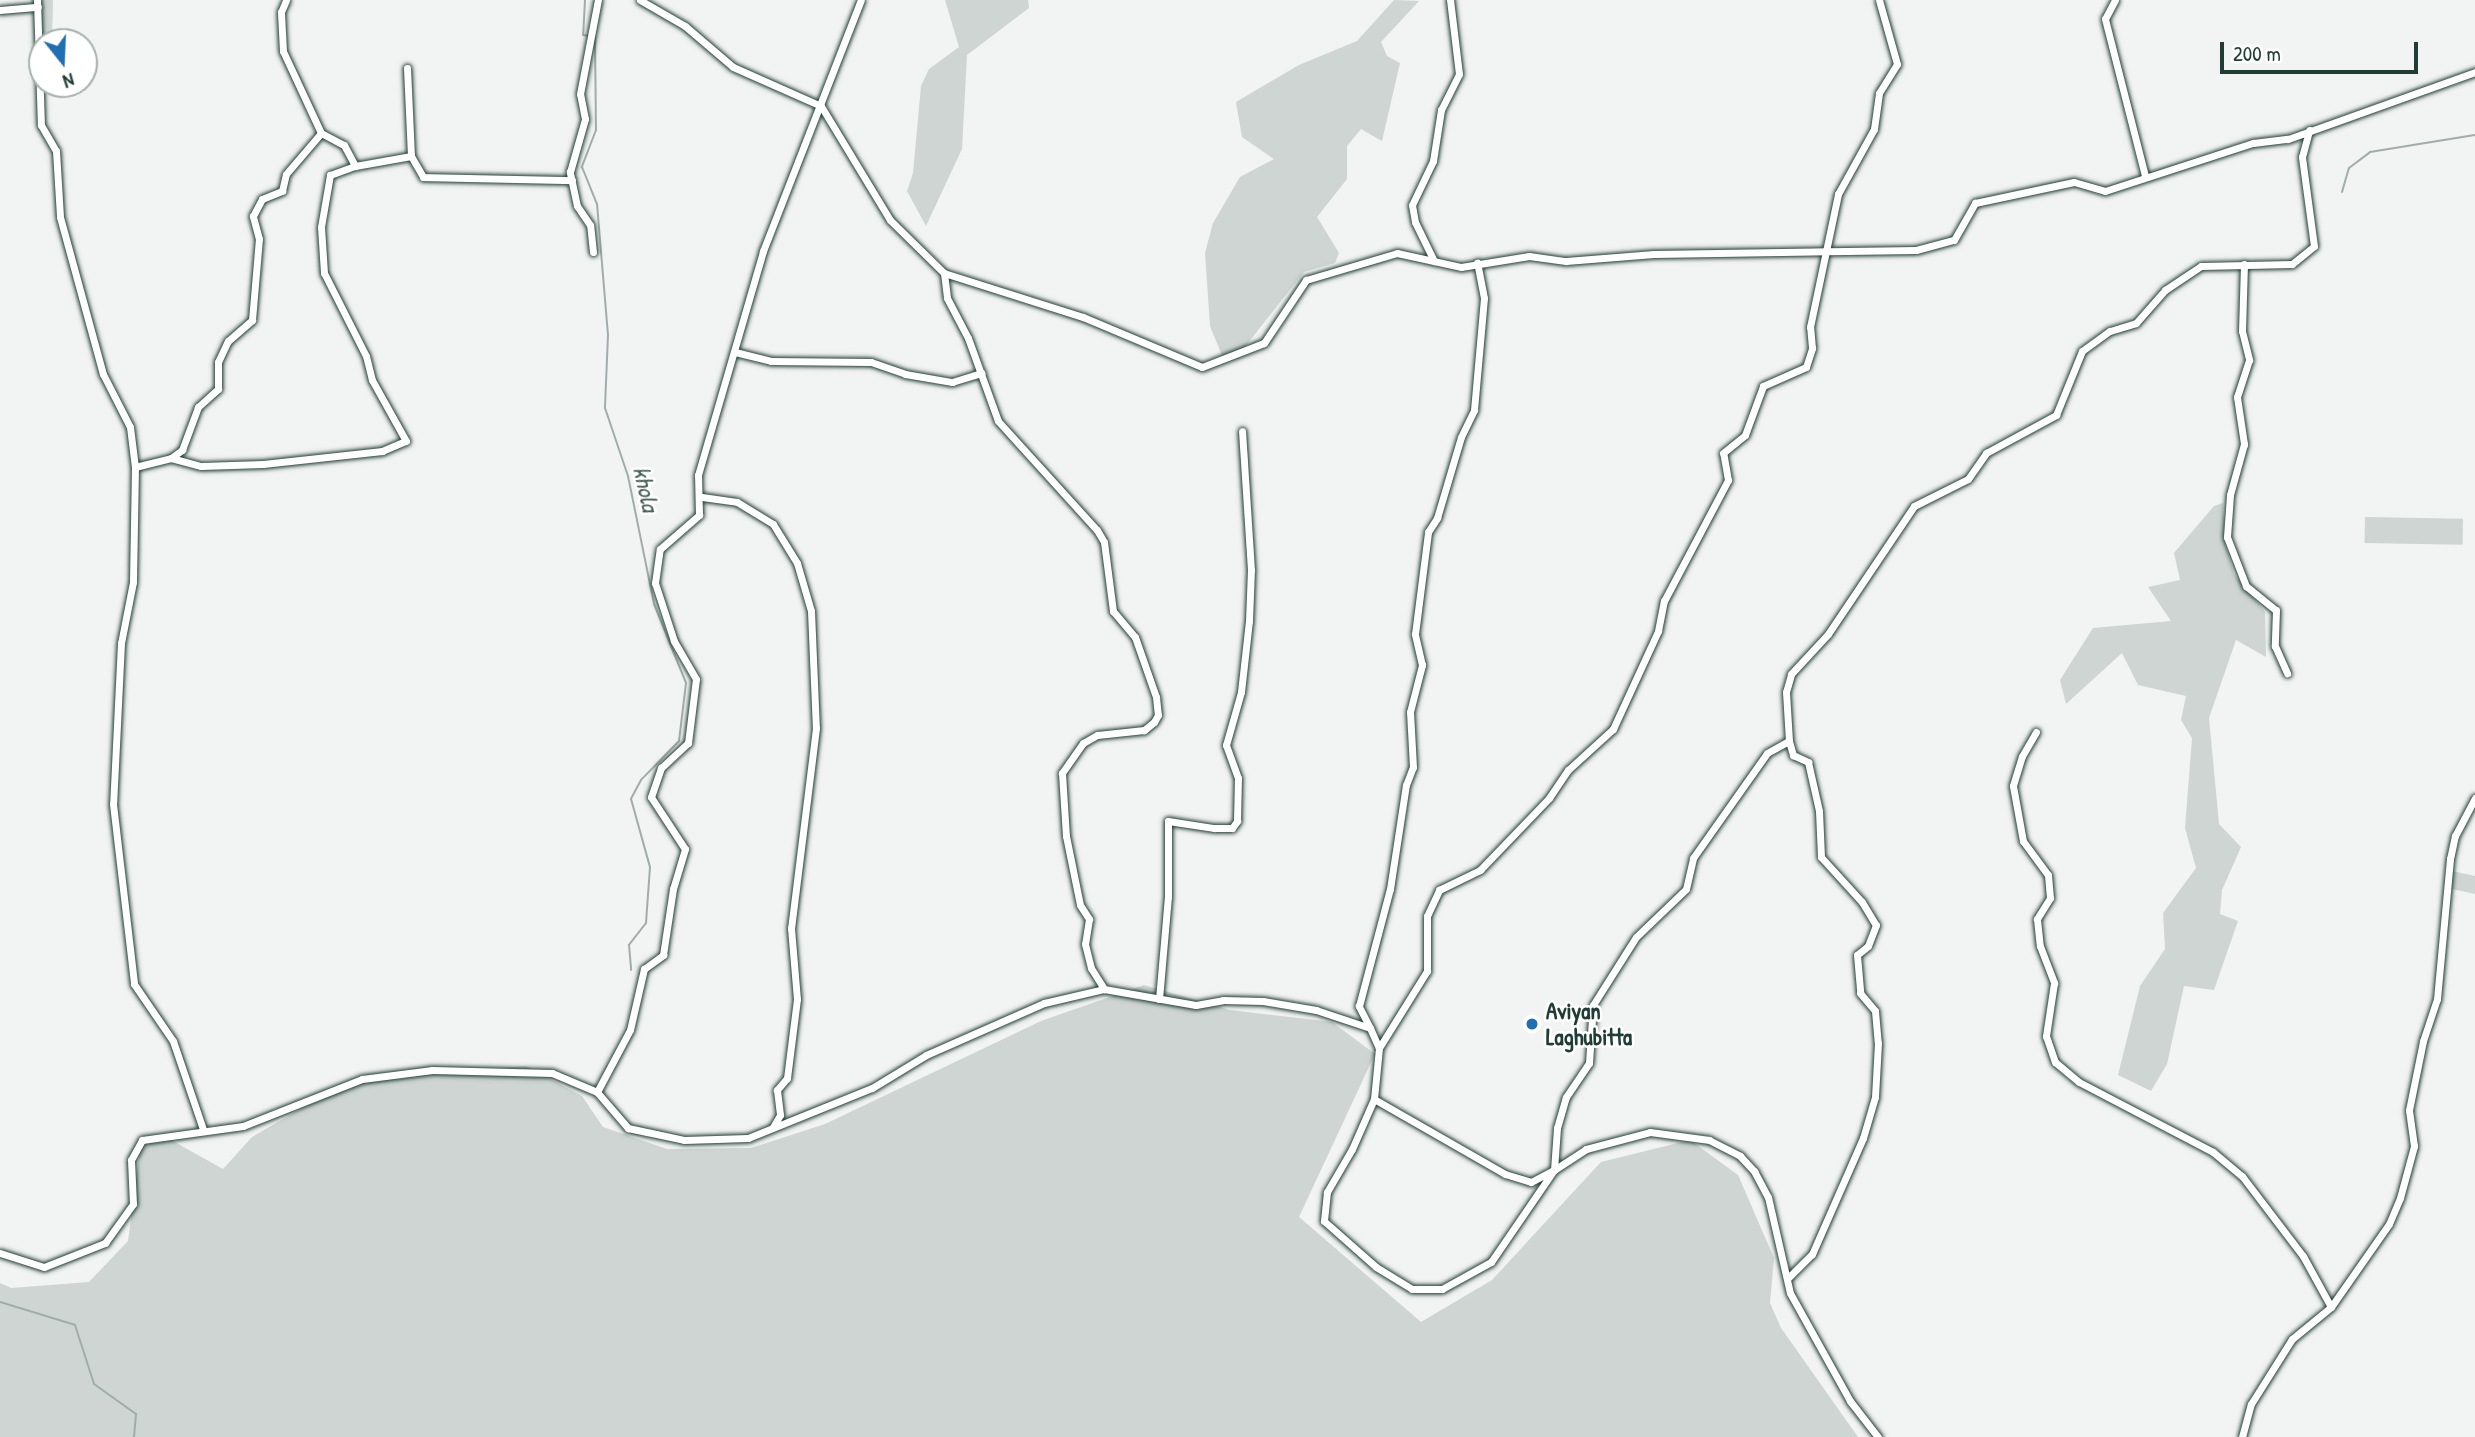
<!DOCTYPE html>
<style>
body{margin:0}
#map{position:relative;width:2475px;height:1437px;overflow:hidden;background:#f2f3f3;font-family:"Patrick Hand",sans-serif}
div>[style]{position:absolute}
.green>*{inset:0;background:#ced5d3;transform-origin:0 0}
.stream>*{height:2px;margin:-1px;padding:0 1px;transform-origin:1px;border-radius:1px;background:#a1adaa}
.roads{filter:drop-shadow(0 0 2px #1f3d34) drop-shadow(0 0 2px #1f3d34)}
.street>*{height:7px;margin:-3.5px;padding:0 3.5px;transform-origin:3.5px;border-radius:3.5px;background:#fff}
.dots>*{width:19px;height:19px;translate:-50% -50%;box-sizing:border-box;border:4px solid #fff;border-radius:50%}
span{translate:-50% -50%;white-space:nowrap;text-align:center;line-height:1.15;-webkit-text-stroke:5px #fff;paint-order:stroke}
.poi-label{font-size:23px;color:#1f3d34;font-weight:700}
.left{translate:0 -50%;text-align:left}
.water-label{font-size:24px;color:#465f57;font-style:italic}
.north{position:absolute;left:28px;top:28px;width:70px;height:70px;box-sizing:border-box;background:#fff;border:2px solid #a5b1ae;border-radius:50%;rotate:162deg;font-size:19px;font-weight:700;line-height:28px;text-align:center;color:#1f3d34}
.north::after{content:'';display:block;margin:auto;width:24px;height:32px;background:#1f6fb2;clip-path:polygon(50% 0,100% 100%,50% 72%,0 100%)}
.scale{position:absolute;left:2220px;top:42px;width:198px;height:32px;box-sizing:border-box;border:4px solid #1f3d34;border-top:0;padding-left:9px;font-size:21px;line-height:24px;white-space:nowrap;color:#1f3d34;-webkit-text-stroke:5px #fff;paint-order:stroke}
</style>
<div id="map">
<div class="green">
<i style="clip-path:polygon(40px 0,53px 0,52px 42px,42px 42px,42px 60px)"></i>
<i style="clip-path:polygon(945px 0,1028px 0,1029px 8px,967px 55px,962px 149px,926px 226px,907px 191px,913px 173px,921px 86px,929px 69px,959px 47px)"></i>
<i style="clip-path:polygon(1394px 0,1419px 1px,1381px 42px,1387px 56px,1400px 63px,1382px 141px,1361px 129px,1347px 146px,1347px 179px,1317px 217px,1339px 253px,1335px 263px,1304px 272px,1244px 348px,1223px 358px,1210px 326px,1205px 253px,1213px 223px,1240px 177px,1274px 159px,1242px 137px,1236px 102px,1299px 65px,1357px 41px)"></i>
<i style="clip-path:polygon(2223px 503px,2225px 544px,2234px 574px,2265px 612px,2266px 657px,2236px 640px,2209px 718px,2219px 824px,2241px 847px,2222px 890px,2220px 914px,2238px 921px,2214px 990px,2184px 986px,2167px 1064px,2151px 1091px,2118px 1075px,2140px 986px,2165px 949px,2163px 913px,2196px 868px,2185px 828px,2192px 738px,2181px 720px,2186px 696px,2138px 685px,2122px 653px,2066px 704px,2060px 680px,2093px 628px,2171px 621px,2148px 587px,2180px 580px,2174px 553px,2214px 506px)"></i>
<i style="left:2365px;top:517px;width:98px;height:26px;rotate:1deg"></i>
<i style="clip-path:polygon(2452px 871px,2475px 876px,2475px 894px,2452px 889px)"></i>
<i style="clip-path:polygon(1144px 985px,1230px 1010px,1332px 1022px,1375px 1054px,1299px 1217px,1421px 1322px,1492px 1280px,1601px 1162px,1690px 1140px,1738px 1175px,1774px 1258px,1770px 1303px,1781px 1328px,1858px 1437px,0 1437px,0 1283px,11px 1288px,89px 1282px,128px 1241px,140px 1150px,162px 1135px,223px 1169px,252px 1137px,351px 1080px,526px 1066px,582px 1096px,603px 1127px,667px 1149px,751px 1148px,825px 1124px,1041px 1021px)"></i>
</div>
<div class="stream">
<i style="left:585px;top:0;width:35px;rotate:93deg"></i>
<i style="left:583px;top:35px;width:7px;rotate:8deg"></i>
<i style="left:595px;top:37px;width:93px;rotate:89.4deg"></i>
<i style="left:596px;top:130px;width:40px;rotate:111deg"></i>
<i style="left:582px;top:167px;width:40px;rotate:68deg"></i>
<i style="left:597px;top:204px;width:131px;rotate:85.2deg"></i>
<i style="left:608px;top:335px;width:73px;rotate:92.4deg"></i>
<i style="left:605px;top:408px;width:72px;rotate:71.3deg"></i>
<i style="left:628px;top:476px;width:131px;rotate:78.5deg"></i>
<i style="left:654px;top:604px;width:85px;rotate:67.9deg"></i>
<i style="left:686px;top:683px;width:58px;rotate:96.9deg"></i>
<i style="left:679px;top:741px;width:54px;rotate:134.3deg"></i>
<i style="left:641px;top:780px;width:21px;rotate:118deg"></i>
<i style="left:631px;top:799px;width:71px;rotate:74.4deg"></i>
<i style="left:650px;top:867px;width:56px;rotate:94.1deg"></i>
<i style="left:646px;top:923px;width:28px;rotate:128deg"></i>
<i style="left:629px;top:945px;width:25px;rotate:85deg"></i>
<i style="left:2342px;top:192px;width:25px;rotate:-74deg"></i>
<i style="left:2349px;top:168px;width:26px;rotate:-37deg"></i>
<i style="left:2370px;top:152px;width:106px;rotate:-9.2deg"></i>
<i style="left:0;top:1302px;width:78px;rotate:17deg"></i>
<i style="left:75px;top:1325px;width:62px;rotate:72.1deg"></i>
<i style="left:94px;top:1384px;width:52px;rotate:35.5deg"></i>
<i style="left:136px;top:1414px;width:23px;rotate:95deg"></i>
</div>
<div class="roads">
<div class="street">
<i style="left:37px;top:0;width:125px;rotate:88.2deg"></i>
<i style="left:41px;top:125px;width:30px;rotate:60deg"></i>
<i style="left:56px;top:151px;width:66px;rotate:86.5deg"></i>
<i style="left:60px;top:217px;width:163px;rotate:74.7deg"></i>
<i style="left:103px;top:374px;width:59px;rotate:63deg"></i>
<i style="left:130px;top:427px;width:40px;rotate:82.9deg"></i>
<i style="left:135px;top:467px;width:115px;rotate:91deg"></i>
<i style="left:133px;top:582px;width:62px;rotate:101.1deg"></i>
<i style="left:121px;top:643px;width:161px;rotate:92.8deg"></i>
<i style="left:113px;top:804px;width:181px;rotate:83.3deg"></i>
<i style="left:134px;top:984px;width:69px;rotate:55.6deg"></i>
<i style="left:173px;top:1041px;width:93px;rotate:71.2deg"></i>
<i style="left:640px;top:0;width:52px;rotate:30deg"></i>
<i style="left:685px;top:26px;width:63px;rotate:40.5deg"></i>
<i style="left:733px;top:67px;width:96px;rotate:23.9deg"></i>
<i style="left:821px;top:106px;width:133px;rotate:58.8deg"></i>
<i style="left:890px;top:220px;width:76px;rotate:44.5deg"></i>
<i style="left:944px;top:273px;width:146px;rotate:17.6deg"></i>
<i style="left:1083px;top:317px;width:129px;rotate:22.8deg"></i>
<i style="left:1202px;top:367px;width:66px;rotate:-21.2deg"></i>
<i style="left:1264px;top:343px;width:76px;rotate:-56.3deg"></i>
<i style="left:1306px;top:280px;width:95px;rotate:-16.5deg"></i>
<i style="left:1397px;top:253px;width:66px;rotate:12.3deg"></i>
<i style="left:1461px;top:267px;width:69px;rotate:-9.2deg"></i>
<i style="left:1529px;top:256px;width:37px;rotate:8deg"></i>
<i style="left:1566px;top:261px;width:88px;rotate:-4.5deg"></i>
<i style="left:1654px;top:254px;width:262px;rotate:-0.9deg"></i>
<i style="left:1916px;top:250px;width:39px;rotate:-15deg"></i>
<i style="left:1954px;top:240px;width:43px;rotate:-60.4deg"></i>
<i style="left:1975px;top:203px;width:101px;rotate:-12deg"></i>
<i style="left:2074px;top:182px;width:32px;rotate:16deg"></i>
<i style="left:2105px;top:191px;width:156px;rotate:-18deg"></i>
<i style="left:2253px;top:143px;width:35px;rotate:-7deg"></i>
<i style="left:2288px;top:139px;width:199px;rotate:-19.7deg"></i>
<i style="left:2115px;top:0;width:21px;rotate:118deg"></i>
<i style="left:2105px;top:19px;width:162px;rotate:75.7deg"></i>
<i style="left:0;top:10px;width:38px;rotate:-5deg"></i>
<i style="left:407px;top:68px;width:88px;rotate:87.4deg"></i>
<i style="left:321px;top:133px;width:26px;rotate:28deg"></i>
<i style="left:344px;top:145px;width:24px;rotate:62deg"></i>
<i style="left:355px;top:166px;width:57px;rotate:-10.1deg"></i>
<i style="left:411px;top:156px;width:24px;rotate:60deg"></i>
<i style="left:423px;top:177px;width:149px;rotate:1.2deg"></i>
<i style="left:593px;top:252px;width:27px;rotate:-96deg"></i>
<i style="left:590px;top:225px;width:23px;rotate:-124deg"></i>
<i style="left:577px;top:206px;width:35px;rotate:-102deg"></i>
<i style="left:570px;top:172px;width:55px;rotate:-74.2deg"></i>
<i style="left:585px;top:119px;width:25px;rotate:-101deg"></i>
<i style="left:580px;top:94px;width:96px;rotate:-79.2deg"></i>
<i style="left:1434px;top:261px;width:43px;rotate:-116deg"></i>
<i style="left:1415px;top:222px;width:17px;rotate:-100deg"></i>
<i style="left:1412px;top:205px;width:49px;rotate:-64.5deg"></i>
<i style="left:1433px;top:161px;width:52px;rotate:-81.1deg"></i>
<i style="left:1441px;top:110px;width:40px;rotate:-63.4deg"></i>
<i style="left:1459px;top:74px;width:75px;rotate:-96.9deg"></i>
<i style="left:2244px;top:264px;width:67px;rotate:91.7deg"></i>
<i style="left:2242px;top:331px;width:30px;rotate:76deg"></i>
<i style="left:2249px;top:360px;width:39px;rotate:108deg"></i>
<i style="left:2237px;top:397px;width:48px;rotate:81.5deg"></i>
<i style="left:2244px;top:444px;width:53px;rotate:105.4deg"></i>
<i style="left:2230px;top:495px;width:42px;rotate:94.1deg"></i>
<i style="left:2227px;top:537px;width:53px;rotate:68.8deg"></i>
<i style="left:2246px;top:586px;width:38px;rotate:39deg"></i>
<i style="left:2276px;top:610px;width:36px;rotate:92deg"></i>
<i style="left:2275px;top:646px;width:30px;rotate:66deg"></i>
<i style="left:944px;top:273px;width:25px;rotate:83deg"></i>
<i style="left:947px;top:298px;width:45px;rotate:62.3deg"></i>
<i style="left:968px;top:338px;width:88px;rotate:70.1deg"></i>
<i style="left:998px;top:421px;width:147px;rotate:47.8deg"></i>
<i style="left:1097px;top:530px;width:14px;rotate:60deg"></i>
<i style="left:1104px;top:542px;width:70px;rotate:82.6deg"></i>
<i style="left:1113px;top:611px;width:34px;rotate:50deg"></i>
<i style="left:1135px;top:637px;width:64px;rotate:70.7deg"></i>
<i style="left:1156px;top:697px;width:18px;rotate:84deg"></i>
<i style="left:1158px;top:715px;width:8px;rotate:120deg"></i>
<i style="left:1154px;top:722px;width:13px;rotate:141deg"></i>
<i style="left:1144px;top:730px;width:47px;rotate:173.9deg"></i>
<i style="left:1097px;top:735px;width:16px;rotate:150deg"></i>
<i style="left:1083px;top:743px;width:37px;rotate:125deg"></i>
<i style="left:1062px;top:773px;width:63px;rotate:86.4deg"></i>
<i style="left:1066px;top:836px;width:70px;rotate:78.5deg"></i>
<i style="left:1080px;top:905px;width:17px;rotate:57deg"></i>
<i style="left:1089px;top:919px;width:25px;rotate:99deg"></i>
<i style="left:1085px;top:944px;width:25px;rotate:76deg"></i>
<i style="left:1091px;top:968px;width:25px;rotate:58deg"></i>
<i style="left:735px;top:352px;width:37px;rotate:14deg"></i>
<i style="left:771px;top:361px;width:100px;rotate:0.6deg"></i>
<i style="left:871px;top:362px;width:36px;rotate:19deg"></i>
<i style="left:905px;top:374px;width:48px;rotate:9.7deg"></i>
<i style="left:952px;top:382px;width:31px;rotate:-17deg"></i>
<i style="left:171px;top:458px;width:31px;rotate:15deg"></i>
<i style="left:201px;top:466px;width:62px;rotate:-1.8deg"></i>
<i style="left:263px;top:464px;width:120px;rotate:-6.2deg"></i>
<i style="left:382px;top:451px;width:26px;rotate:-23deg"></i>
<i style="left:406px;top:441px;width:70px;rotate:-119.1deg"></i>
<i style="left:372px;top:380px;width:25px;rotate:-104deg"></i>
<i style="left:366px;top:356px;width:93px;rotate:-116.8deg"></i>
<i style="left:324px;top:273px;width:46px;rotate:-93.7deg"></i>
<i style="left:321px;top:227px;width:53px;rotate:-80.2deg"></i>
<i style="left:330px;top:175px;width:27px;rotate:-20deg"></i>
<i style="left:135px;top:467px;width:37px;rotate:-14deg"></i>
<i style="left:171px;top:458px;width:14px;rotate:-36deg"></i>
<i style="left:182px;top:450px;width:46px;rotate:-69.6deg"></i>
<i style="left:198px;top:407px;width:27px;rotate:-42deg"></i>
<i style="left:218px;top:389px;width:27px;rotate:-90deg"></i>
<i style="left:218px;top:362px;width:23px;rotate:-65deg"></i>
<i style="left:228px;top:341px;width:32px;rotate:-41deg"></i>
<i style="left:252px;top:320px;width:81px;rotate:-85.1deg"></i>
<i style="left:259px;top:239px;width:24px;rotate:-105deg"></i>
<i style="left:253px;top:216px;width:19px;rotate:-62deg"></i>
<i style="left:262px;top:199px;width:22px;rotate:-22deg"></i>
<i style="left:282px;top:191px;width:17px;rotate:-77deg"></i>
<i style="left:286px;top:174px;width:54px;rotate:-49.5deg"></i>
<i style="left:321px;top:133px;width:90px;rotate:-114.9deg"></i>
<i style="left:283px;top:51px;width:39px;rotate:-93deg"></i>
<i style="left:281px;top:12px;width:13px;rotate:-67deg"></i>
<i style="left:702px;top:497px;width:35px;rotate:8deg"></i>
<i style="left:737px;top:502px;width:42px;rotate:31.4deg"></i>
<i style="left:773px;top:524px;width:46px;rotate:58.4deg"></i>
<i style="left:797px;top:563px;width:50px;rotate:73.7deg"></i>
<i style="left:811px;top:611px;width:117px;rotate:87.6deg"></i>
<i style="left:816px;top:728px;width:202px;rotate:97.1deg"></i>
<i style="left:791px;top:928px;width:71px;rotate:85.2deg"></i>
<i style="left:797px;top:999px;width:80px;rotate:97.2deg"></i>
<i style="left:787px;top:1078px;width:16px;rotate:130deg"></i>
<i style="left:777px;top:1090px;width:25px;rotate:83deg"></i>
<i style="left:780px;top:1115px;width:14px;rotate:120deg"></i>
<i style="left:2036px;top:732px;width:28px;rotate:120deg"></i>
<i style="left:2022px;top:756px;width:31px;rotate:107deg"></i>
<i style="left:2013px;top:786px;width:56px;rotate:79.7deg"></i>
<i style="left:2023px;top:841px;width:42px;rotate:53.7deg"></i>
<i style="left:2048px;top:875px;width:23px;rotate:85deg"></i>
<i style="left:2050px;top:898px;width:25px;rotate:122deg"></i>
<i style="left:2037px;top:919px;width:27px;rotate:84deg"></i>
<i style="left:2040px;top:946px;width:40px;rotate:69deg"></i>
<i style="left:2054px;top:983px;width:54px;rotate:98.6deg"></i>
<i style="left:2046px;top:1036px;width:28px;rotate:71deg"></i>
<i style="left:2055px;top:1062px;width:31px;rotate:40deg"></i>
<i style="left:2079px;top:1082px;width:151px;rotate:27.6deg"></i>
<i style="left:2213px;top:1152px;width:38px;rotate:40deg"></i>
<i style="left:2242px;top:1176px;width:101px;rotate:52.7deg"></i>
<i style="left:2303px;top:1256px;width:58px;rotate:61.2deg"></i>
<i style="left:1789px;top:741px;width:15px;rotate:74deg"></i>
<i style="left:1793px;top:755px;width:17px;rotate:25deg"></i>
<i style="left:1808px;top:762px;width:50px;rotate:77.3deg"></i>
<i style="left:1819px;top:811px;width:46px;rotate:87.5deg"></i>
<i style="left:1821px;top:857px;width:61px;rotate:47.7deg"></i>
<i style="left:1862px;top:902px;width:27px;rotate:59deg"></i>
<i style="left:1876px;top:925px;width:22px;rotate:111deg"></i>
<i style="left:1868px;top:946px;width:14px;rotate:141deg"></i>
<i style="left:1857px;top:955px;width:38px;rotate:85deg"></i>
<i style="left:1860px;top:993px;width:23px;rotate:50deg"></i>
<i style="left:1875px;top:1011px;width:32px;rotate:85deg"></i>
<i style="left:1878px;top:1043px;width:54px;rotate:93.2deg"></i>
<i style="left:1875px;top:1097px;width:43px;rotate:106.3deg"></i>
<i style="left:1863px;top:1138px;width:127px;rotate:113.7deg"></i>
<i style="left:1812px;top:1254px;width:33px;rotate:135deg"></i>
<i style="left:1159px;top:999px;width:102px;rotate:-85deg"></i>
<i style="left:1168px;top:897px;width:76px;rotate:-90deg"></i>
<i style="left:1168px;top:821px;width:47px;rotate:8.7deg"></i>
<i style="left:1214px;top:828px;width:18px"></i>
<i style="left:1232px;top:828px;width:9px;rotate:-54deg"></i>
<i style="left:1237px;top:821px;width:43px;rotate:-88.7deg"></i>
<i style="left:1238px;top:778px;width:35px;rotate:-110deg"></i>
<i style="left:1226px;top:745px;width:55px;rotate:-74.2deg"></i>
<i style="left:1241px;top:692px;width:71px;rotate:-83.6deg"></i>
<i style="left:1249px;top:621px;width:51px;rotate:-87.8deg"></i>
<i style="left:1251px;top:570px;width:139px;rotate:-93.7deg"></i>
<i style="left:1370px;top:1028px;width:25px;rotate:-117deg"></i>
<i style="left:1359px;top:1006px;width:121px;rotate:-75.2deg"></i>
<i style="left:1390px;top:889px;width:105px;rotate:-81.3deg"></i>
<i style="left:1406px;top:785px;width:19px;rotate:-69deg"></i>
<i style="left:1413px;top:767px;width:55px;rotate:-93.1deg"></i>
<i style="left:1410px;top:712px;width:49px;rotate:-75.7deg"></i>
<i style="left:1422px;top:665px;width:32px;rotate:-103deg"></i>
<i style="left:1415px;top:634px;width:103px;rotate:-82.7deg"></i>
<i style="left:1428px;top:532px;width:17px;rotate:-57deg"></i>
<i style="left:1437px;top:518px;width:84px;rotate:-73.5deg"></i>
<i style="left:1461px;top:437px;width:30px;rotate:-64deg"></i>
<i style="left:1474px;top:410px;width:112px;rotate:-84.9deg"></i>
<i style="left:1484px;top:298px;width:36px;rotate:-101deg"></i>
<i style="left:1379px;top:1048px;width:91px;rotate:-58.1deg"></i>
<i style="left:1427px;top:971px;width:55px;rotate:-90deg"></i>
<i style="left:1427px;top:916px;width:29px;rotate:-65deg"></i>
<i style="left:1439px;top:890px;width:46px;rotate:-26deg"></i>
<i style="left:1480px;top:870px;width:100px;rotate:-46.2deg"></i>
<i style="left:1549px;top:798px;width:34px;rotate:-56deg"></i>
<i style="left:1568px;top:770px;width:61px;rotate:-42.3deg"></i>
<i style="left:1613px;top:729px;width:108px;rotate:-65.3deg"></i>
<i style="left:1658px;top:631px;width:31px;rotate:-79deg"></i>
<i style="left:1664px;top:601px;width:137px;rotate:-62.1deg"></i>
<i style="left:1728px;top:480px;width:27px;rotate:-100deg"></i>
<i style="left:1723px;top:453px;width:28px;rotate:-39deg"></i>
<i style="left:1745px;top:435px;width:52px;rotate:-69.8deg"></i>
<i style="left:1763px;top:386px;width:47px;rotate:-23.8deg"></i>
<i style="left:1806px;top:367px;width:20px;rotate:-72deg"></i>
<i style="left:1812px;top:348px;width:21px;rotate:-95deg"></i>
<i style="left:1810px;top:327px;width:136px;rotate:-78.1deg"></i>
<i style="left:1838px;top:194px;width:74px;rotate:-61deg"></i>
<i style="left:1874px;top:129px;width:36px;rotate:-82deg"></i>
<i style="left:1879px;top:93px;width:34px;rotate:-58deg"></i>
<i style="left:1897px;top:64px;width:66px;rotate:-105.7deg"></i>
<i style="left:597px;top:1092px;width:70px;rotate:-62deg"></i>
<i style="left:630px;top:1030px;width:63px;rotate:-77.1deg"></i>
<i style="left:644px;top:969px;width:24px;rotate:-36deg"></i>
<i style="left:663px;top:955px;width:67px;rotate:-81.4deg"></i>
<i style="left:673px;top:889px;width:42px;rotate:-73.3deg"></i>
<i style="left:685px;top:849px;width:62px;rotate:-123.2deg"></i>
<i style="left:651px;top:797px;width:31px;rotate:-71deg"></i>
<i style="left:661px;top:768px;width:37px;rotate:-43deg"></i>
<i style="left:688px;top:743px;width:64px;rotate:-82.9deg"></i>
<i style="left:696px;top:679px;width:44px;rotate:-120.1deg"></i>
<i style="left:674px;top:641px;width:61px;rotate:-108.1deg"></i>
<i style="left:655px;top:583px;width:34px;rotate:-82deg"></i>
<i style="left:660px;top:549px;width:52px;rotate:-41.1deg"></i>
<i style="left:699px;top:515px;width:40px;rotate:-91.4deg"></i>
<i style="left:698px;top:475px;width:233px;rotate:-73.8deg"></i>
<i style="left:763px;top:251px;width:269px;rotate:-68.7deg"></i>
<i style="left:1374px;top:1099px;width:151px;rotate:29.8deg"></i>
<i style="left:1505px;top:1174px;width:27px;rotate:17deg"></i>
<i style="left:1531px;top:1182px;width:26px;rotate:-28deg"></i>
<i style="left:1554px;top:1170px;width:42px;rotate:-85.9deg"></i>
<i style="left:1557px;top:1128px;width:32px;rotate:-74deg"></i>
<i style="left:1566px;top:1097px;width:41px;rotate:-55.9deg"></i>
<i style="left:1589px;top:1063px;width:58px;rotate:-86.1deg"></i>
<i style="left:1593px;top:1005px;width:80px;rotate:-57.7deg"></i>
<i style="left:1636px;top:937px;width:69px;rotate:-43.8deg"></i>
<i style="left:1686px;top:889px;width:32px;rotate:-77deg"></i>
<i style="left:1693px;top:858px;width:128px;rotate:-54.8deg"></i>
<i style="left:1767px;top:753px;width:25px;rotate:-29deg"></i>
<i style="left:1789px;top:741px;width:49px;rotate:-93.5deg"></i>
<i style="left:1786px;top:692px;width:19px;rotate:-74deg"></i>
<i style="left:1791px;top:674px;width:54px;rotate:-47.2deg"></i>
<i style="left:1828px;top:634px;width:154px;rotate:-56.1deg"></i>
<i style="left:1914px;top:506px;width:60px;rotate:-26.6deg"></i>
<i style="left:1968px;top:479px;width:32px;rotate:-55deg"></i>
<i style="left:1986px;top:453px;width:80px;rotate:-28.5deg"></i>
<i style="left:2056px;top:415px;width:69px;rotate:-67.9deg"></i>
<i style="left:2082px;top:351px;width:34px;rotate:-36deg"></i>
<i style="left:2110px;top:331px;width:27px;rotate:-17deg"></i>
<i style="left:2136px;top:323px;width:44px;rotate:-48.7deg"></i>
<i style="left:2165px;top:290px;width:43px;rotate:-33.7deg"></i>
<i style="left:2201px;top:266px;width:91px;rotate:-1.3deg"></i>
<i style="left:2292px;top:264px;width:28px;rotate:-39deg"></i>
<i style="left:2314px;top:246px;width:90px;rotate:-97.7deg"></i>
<i style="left:2302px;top:157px;width:28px;rotate:-75deg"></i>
<i style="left:0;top:1253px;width:46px;rotate:17.7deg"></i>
<i style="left:44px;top:1267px;width:66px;rotate:-21.5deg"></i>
<i style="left:105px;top:1243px;width:48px;rotate:-54.3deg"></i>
<i style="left:133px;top:1204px;width:44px;rotate:-92.6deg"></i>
<i style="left:131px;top:1160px;width:23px;rotate:-61deg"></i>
<i style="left:142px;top:1140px;width:102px;rotate:-7.9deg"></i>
<i style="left:243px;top:1126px;width:128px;rotate:-21.6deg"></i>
<i style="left:362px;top:1079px;width:71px;rotate:-7.3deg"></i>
<i style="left:432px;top:1070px;width:120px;rotate:1.4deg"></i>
<i style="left:552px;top:1073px;width:49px;rotate:22.9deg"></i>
<i style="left:597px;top:1092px;width:48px;rotate:49.3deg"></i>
<i style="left:628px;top:1128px;width:57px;rotate:12.1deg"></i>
<i style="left:684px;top:1140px;width:64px;rotate:-1.8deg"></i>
<i style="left:748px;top:1138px;width:134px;rotate:-22deg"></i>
<i style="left:872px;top:1088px;width:63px;rotate:-31.4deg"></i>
<i style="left:926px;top:1055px;width:129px;rotate:-23.8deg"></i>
<i style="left:1044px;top:1003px;width:62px;rotate:-13.1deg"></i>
<i style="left:1104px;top:989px;width:93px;rotate:9.9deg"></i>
<i style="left:1196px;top:1005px;width:27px;rotate:-10deg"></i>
<i style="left:1223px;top:1000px;width:40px;rotate:1.4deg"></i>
<i style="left:1263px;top:1001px;width:54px;rotate:9.6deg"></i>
<i style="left:1316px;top:1010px;width:57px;rotate:18.4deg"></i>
<i style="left:1370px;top:1028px;width:22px;rotate:66deg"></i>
<i style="left:1379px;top:1048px;width:51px;rotate:95.6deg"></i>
<i style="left:1374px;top:1099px;width:55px;rotate:113.7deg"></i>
<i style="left:1352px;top:1149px;width:50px;rotate:120.2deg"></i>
<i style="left:1327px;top:1192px;width:29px;rotate:96deg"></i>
<i style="left:1324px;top:1221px;width:69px;rotate:41.5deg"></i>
<i style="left:1376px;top:1267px;width:42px;rotate:31.4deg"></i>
<i style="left:1412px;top:1289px;width:30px"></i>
<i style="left:1442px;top:1289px;width:56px;rotate:-28.9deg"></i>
<i style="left:1491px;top:1262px;width:112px;rotate:-55.6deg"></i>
<i style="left:1554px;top:1170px;width:38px;rotate:-33deg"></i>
<i style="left:1586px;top:1149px;width:66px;rotate:-14.9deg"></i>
<i style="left:1650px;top:1132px;width:60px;rotate:7.7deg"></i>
<i style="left:1709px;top:1140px;width:35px;rotate:27deg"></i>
<i style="left:1740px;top:1156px;width:21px;rotate:47deg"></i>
<i style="left:1754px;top:1171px;width:30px;rotate:62deg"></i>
<i style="left:1768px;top:1197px;width:98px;rotate:77.1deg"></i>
<i style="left:1790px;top:1293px;width:124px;rotate:60.9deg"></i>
<i style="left:1850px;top:1401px;width:46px;rotate:52.1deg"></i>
<i style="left:2242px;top:1437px;width:34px;rotate:-75deg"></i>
<i style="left:2251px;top:1404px;width:77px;rotate:-57.8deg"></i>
<i style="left:2292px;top:1339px;width:50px;rotate:-39.4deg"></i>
<i style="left:2331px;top:1307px;width:101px;rotate:-55.1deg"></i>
<i style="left:2389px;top:1224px;width:28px;rotate:-67deg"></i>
<i style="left:2400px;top:1198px;width:54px;rotate:-74.9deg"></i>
<i style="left:2414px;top:1146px;width:36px;rotate:-98deg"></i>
<i style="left:2409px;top:1110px;width:70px;rotate:-78.5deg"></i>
<i style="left:2423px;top:1041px;width:44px;rotate:-71.6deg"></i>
<i style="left:2437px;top:999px;width:141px;rotate:-84.7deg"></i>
<i style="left:2450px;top:859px;width:24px;rotate:-78deg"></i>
<i style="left:2455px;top:836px;width:43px;rotate:-62.2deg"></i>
</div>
</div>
<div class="dots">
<i style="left:1532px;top:1024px;background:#1f6fb2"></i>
</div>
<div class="poi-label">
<span class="left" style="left:1546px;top:1024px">Aviyan<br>Laghubitta</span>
</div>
<div class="water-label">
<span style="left:646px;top:489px;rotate:77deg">khola</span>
</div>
<div class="north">N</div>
<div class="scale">200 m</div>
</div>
